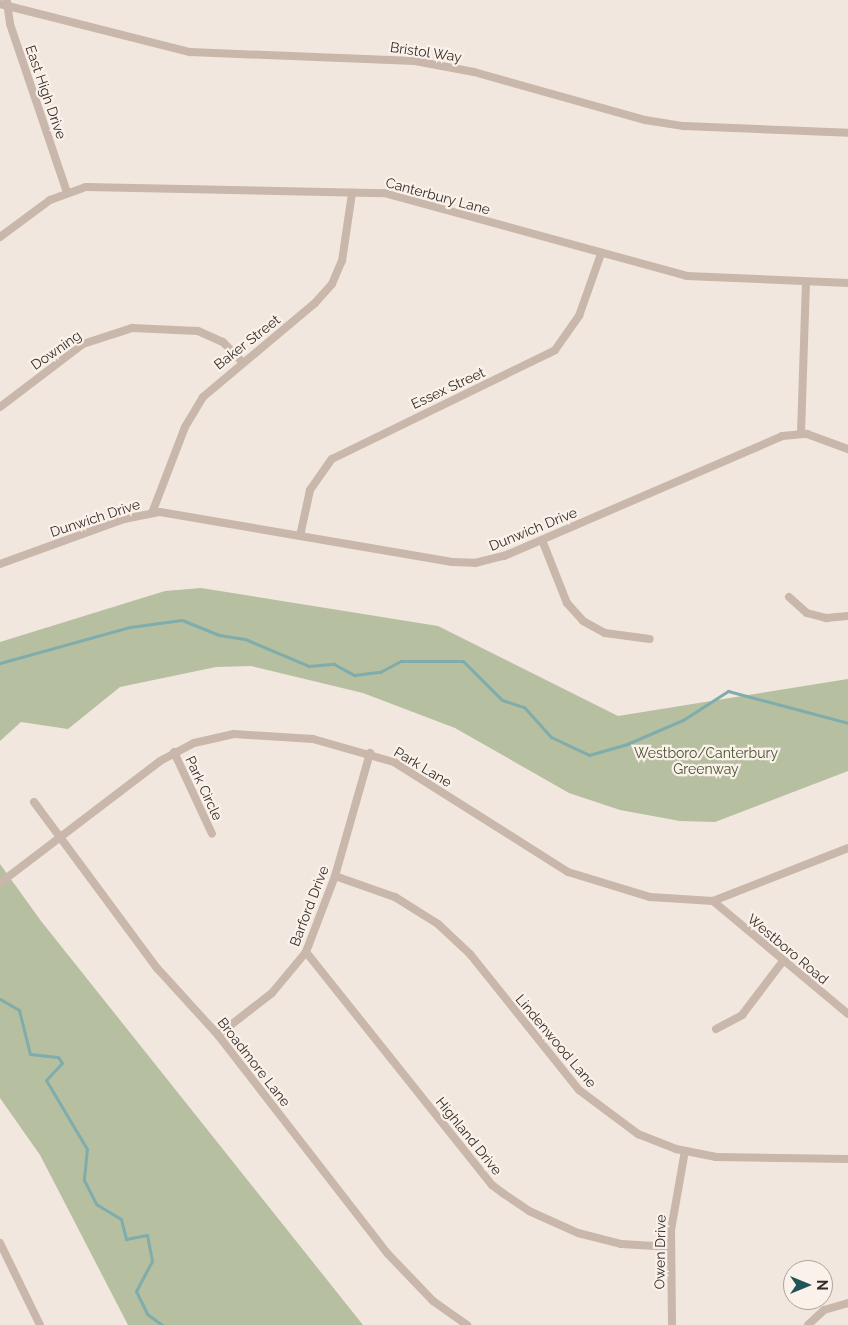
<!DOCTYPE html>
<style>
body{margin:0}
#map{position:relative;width:848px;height:1325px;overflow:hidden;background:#f1e7de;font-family:Raleway,sans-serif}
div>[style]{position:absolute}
.green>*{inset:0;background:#b6bf9f}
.stream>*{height:3px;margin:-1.5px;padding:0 1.5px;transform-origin:1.5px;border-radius:1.5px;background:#7facac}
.street>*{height:8px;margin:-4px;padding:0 4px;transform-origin:4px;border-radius:4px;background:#c8b7aa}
span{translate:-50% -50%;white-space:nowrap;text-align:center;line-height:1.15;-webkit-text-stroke:4.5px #f9f1ea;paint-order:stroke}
.street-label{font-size:14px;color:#362d29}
.park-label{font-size:14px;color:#47532f}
.north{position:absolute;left:783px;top:1260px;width:50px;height:50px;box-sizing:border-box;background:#f9f1ea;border:1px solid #aba39d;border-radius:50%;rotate:90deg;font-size:14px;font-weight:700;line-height:20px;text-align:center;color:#362d29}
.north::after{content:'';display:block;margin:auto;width:18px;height:22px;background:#215455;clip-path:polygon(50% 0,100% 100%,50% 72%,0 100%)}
</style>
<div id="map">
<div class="green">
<i style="clip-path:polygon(201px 588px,438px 626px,618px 716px,848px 679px,848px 771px,715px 822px,680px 821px,620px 810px,569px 793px,455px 728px,363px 693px,251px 666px,216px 667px,120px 687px,68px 729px,21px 722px,0 741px,0 642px,165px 591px)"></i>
<i style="clip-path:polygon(0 864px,41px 921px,363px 1325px,128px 1325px,40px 1155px,0 1098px)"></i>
</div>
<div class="stream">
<i style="left:0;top:663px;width:135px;rotate:-15.5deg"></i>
<i style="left:130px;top:627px;width:52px;rotate:-7.7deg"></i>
<i style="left:182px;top:620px;width:40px;rotate:22deg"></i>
<i style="left:219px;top:635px;width:26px;rotate:9deg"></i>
<i style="left:245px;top:639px;width:69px;rotate:22.9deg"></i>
<i style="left:309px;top:666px;width:25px;rotate:-5deg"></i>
<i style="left:334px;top:664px;width:23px;rotate:29deg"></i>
<i style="left:354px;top:675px;width:26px;rotate:-7deg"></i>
<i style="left:380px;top:672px;width:24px;rotate:-28deg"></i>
<i style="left:401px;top:661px;width:62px"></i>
<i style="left:463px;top:661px;width:55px;rotate:45deg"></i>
<i style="left:502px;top:700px;width:23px;rotate:18deg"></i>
<i style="left:524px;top:707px;width:40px;rotate:48deg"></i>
<i style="left:551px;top:737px;width:42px;rotate:25.3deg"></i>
<i style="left:589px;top:755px;width:40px;rotate:-16deg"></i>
<i style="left:627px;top:744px;width:61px;rotate:-23.2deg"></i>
<i style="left:683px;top:720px;width:54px;rotate:-32.8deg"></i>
<i style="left:728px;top:691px;width:124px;rotate:14.9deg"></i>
<i style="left:0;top:999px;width:22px;rotate:30deg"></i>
<i style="left:19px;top:1010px;width:45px;rotate:76deg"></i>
<i style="left:30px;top:1054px;width:28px;rotate:6deg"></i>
<i style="left:58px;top:1057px;width:7px;rotate:56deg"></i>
<i style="left:62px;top:1063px;width:23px;rotate:133deg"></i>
<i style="left:46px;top:1080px;width:80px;rotate:59.3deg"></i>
<i style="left:87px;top:1149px;width:31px;rotate:96deg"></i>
<i style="left:84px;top:1180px;width:27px;rotate:63deg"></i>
<i style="left:96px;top:1204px;width:29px;rotate:31deg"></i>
<i style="left:121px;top:1219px;width:21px;rotate:76deg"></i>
<i style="left:126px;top:1239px;width:21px;rotate:-11deg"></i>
<i style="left:147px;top:1235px;width:26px;rotate:79deg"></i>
<i style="left:152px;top:1261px;width:34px;rotate:118deg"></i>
<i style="left:136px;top:1291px;width:25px;rotate:64deg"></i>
<i style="left:147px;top:1314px;width:19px;rotate:36deg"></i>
</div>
<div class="street">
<i style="left:7px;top:2px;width:22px;rotate:82deg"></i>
<i style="left:10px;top:24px;width:177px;rotate:71.3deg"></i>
<i style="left:0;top:4px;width:196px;rotate:14.2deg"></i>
<i style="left:190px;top:52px;width:225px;rotate:2.3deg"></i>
<i style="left:415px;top:61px;width:60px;rotate:10.6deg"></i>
<i style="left:474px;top:72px;width:178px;rotate:15.7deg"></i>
<i style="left:645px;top:120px;width:39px;rotate:9deg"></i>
<i style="left:684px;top:126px;width:164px;rotate:2.4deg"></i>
<i style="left:0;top:237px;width:62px;rotate:-36.5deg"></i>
<i style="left:50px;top:200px;width:38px;rotate:-20deg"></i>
<i style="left:86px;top:187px;width:298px;rotate:1.2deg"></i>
<i style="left:384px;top:193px;width:314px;rotate:15.3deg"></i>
<i style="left:687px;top:276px;width:161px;rotate:2.5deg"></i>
<i style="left:0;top:407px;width:104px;rotate:-37.2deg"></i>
<i style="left:83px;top:344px;width:52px;rotate:-18.1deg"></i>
<i style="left:132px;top:328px;width:66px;rotate:2.6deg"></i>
<i style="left:198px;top:331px;width:27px;rotate:24deg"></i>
<i style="left:223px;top:342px;width:28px;rotate:46deg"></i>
<i style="left:801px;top:433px;width:150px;rotate:-88.1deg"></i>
<i style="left:152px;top:513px;width:92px;rotate:-69deg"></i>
<i style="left:185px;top:427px;width:35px;rotate:-59deg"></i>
<i style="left:203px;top:397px;width:146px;rotate:-40deg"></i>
<i style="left:315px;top:303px;width:25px;rotate:-48deg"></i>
<i style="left:332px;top:284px;width:25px;rotate:-67deg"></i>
<i style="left:342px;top:261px;width:69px;rotate:-81.6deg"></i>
<i style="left:300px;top:536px;width:47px;rotate:-77.7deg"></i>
<i style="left:310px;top:490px;width:38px;rotate:-55deg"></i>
<i style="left:332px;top:459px;width:248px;rotate:-26deg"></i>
<i style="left:555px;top:350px;width:42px;rotate:-54.8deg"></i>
<i style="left:579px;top:316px;width:66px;rotate:-70.5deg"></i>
<i style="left:542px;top:540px;width:68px;rotate:68.4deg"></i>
<i style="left:567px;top:603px;width:24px;rotate:48deg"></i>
<i style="left:583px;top:621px;width:25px;rotate:29deg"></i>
<i style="left:605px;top:633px;width:45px;rotate:7.6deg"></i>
<i style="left:0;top:564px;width:132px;rotate:-19.9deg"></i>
<i style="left:124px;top:519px;width:37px;rotate:-11deg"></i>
<i style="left:160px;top:512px;width:295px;rotate:9.7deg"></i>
<i style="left:451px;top:562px;width:24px;rotate:2deg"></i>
<i style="left:475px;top:563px;width:30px;rotate:-14deg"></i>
<i style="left:504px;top:556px;width:303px;rotate:-23.3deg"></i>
<i style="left:782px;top:436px;width:25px;rotate:-5deg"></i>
<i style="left:807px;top:434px;width:44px;rotate:20.1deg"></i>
<i style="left:789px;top:597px;width:24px;rotate:42deg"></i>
<i style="left:807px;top:613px;width:20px;rotate:15deg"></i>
<i style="left:826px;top:618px;width:22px;rotate:-5deg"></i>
<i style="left:174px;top:752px;width:90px;rotate:65.1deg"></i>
<i style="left:34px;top:802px;width:207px;rotate:53.5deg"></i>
<i style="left:157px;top:968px;width:91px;rotate:47.7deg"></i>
<i style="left:218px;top:1035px;width:277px;rotate:52.2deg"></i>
<i style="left:388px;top:1254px;width:65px;rotate:46.2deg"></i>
<i style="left:433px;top:1301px;width:42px;rotate:35.2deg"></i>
<i style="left:335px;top:876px;width:64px;rotate:19.3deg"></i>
<i style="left:395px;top:897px;width:51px;rotate:32.1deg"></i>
<i style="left:438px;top:924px;width:44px;rotate:43.2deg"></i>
<i style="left:470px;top:954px;width:174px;rotate:51.3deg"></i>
<i style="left:579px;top:1090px;width:74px;rotate:36.7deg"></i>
<i style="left:638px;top:1134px;width:41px;rotate:21.5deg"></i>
<i style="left:676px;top:1149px;width:41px;rotate:11.3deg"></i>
<i style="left:716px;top:1157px;width:132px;rotate:0.9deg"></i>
<i style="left:0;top:883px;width:201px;rotate:-37.3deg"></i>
<i style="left:160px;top:761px;width:38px;rotate:-28deg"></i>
<i style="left:194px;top:743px;width:41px;rotate:-12.7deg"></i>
<i style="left:234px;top:734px;width:79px;rotate:3.6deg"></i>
<i style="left:313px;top:739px;width:84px;rotate:15.9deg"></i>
<i style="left:394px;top:762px;width:206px;rotate:32.3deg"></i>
<i style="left:568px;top:872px;width:86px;rotate:17deg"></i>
<i style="left:650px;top:897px;width:63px;rotate:3.6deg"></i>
<i style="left:713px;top:901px;width:145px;rotate:-21.4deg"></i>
<i style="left:713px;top:901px;width:176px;rotate:39.9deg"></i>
<i style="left:306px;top:952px;width:298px;rotate:51.4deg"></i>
<i style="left:492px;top:1185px;width:15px;rotate:37deg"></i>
<i style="left:504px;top:1194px;width:30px;rotate:34deg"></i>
<i style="left:529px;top:1211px;width:54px;rotate:24.2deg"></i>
<i style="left:578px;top:1233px;width:44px;rotate:14.3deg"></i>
<i style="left:621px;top:1244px;width:50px;rotate:3.4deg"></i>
<i style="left:716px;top:1029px;width:30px;rotate:-28deg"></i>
<i style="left:742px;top:1015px;width:68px;rotate:-52.8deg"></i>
<i style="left:218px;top:1035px;width:68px;rotate:-37.9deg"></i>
<i style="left:272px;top:993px;width:53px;rotate:-50.3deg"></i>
<i style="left:306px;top:952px;width:81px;rotate:-69.1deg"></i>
<i style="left:335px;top:876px;width:128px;rotate:-74.1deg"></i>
<i style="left:0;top:1243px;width:91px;rotate:64deg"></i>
<i style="left:672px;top:1325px;width:95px;rotate:-90.6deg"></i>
<i style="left:671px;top:1230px;width:80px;rotate:-80deg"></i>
<i style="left:808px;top:1325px;width:22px;rotate:-43deg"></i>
<i style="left:824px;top:1310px;width:25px;rotate:-16deg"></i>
</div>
<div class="street-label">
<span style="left:426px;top:52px;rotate:8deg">Bristol Way</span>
<span style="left:46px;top:92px;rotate:71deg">East High Drive</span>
<span style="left:438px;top:196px;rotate:15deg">Canterbury Lane</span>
<span style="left:247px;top:342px;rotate:-38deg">Baker Street</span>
<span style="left:56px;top:350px;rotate:-35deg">Downing</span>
<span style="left:448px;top:388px;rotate:-25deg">Essex Street</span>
<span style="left:95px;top:518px;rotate:-18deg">Dunwich Drive</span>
<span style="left:533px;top:529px;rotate:-22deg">Dunwich Drive</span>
<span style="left:423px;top:767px;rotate:31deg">Park Lane</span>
<span style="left:204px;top:788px;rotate:65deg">Park Circle</span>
<span style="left:309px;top:906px;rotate:-69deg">Barford Drive</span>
<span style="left:788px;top:949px;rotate:40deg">Westboro Road</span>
<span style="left:556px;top:1041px;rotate:50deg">Lindenwood Lane</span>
<span style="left:254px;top:1062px;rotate:52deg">Broadmore Lane</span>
<span style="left:469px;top:1136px;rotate:51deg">Highland Drive</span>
<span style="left:660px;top:1252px;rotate:-89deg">Owen Drive</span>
</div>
<div class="park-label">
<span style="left:706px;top:761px">Westboro/Canterbury<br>Greenway</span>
</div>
<div class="north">N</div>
</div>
